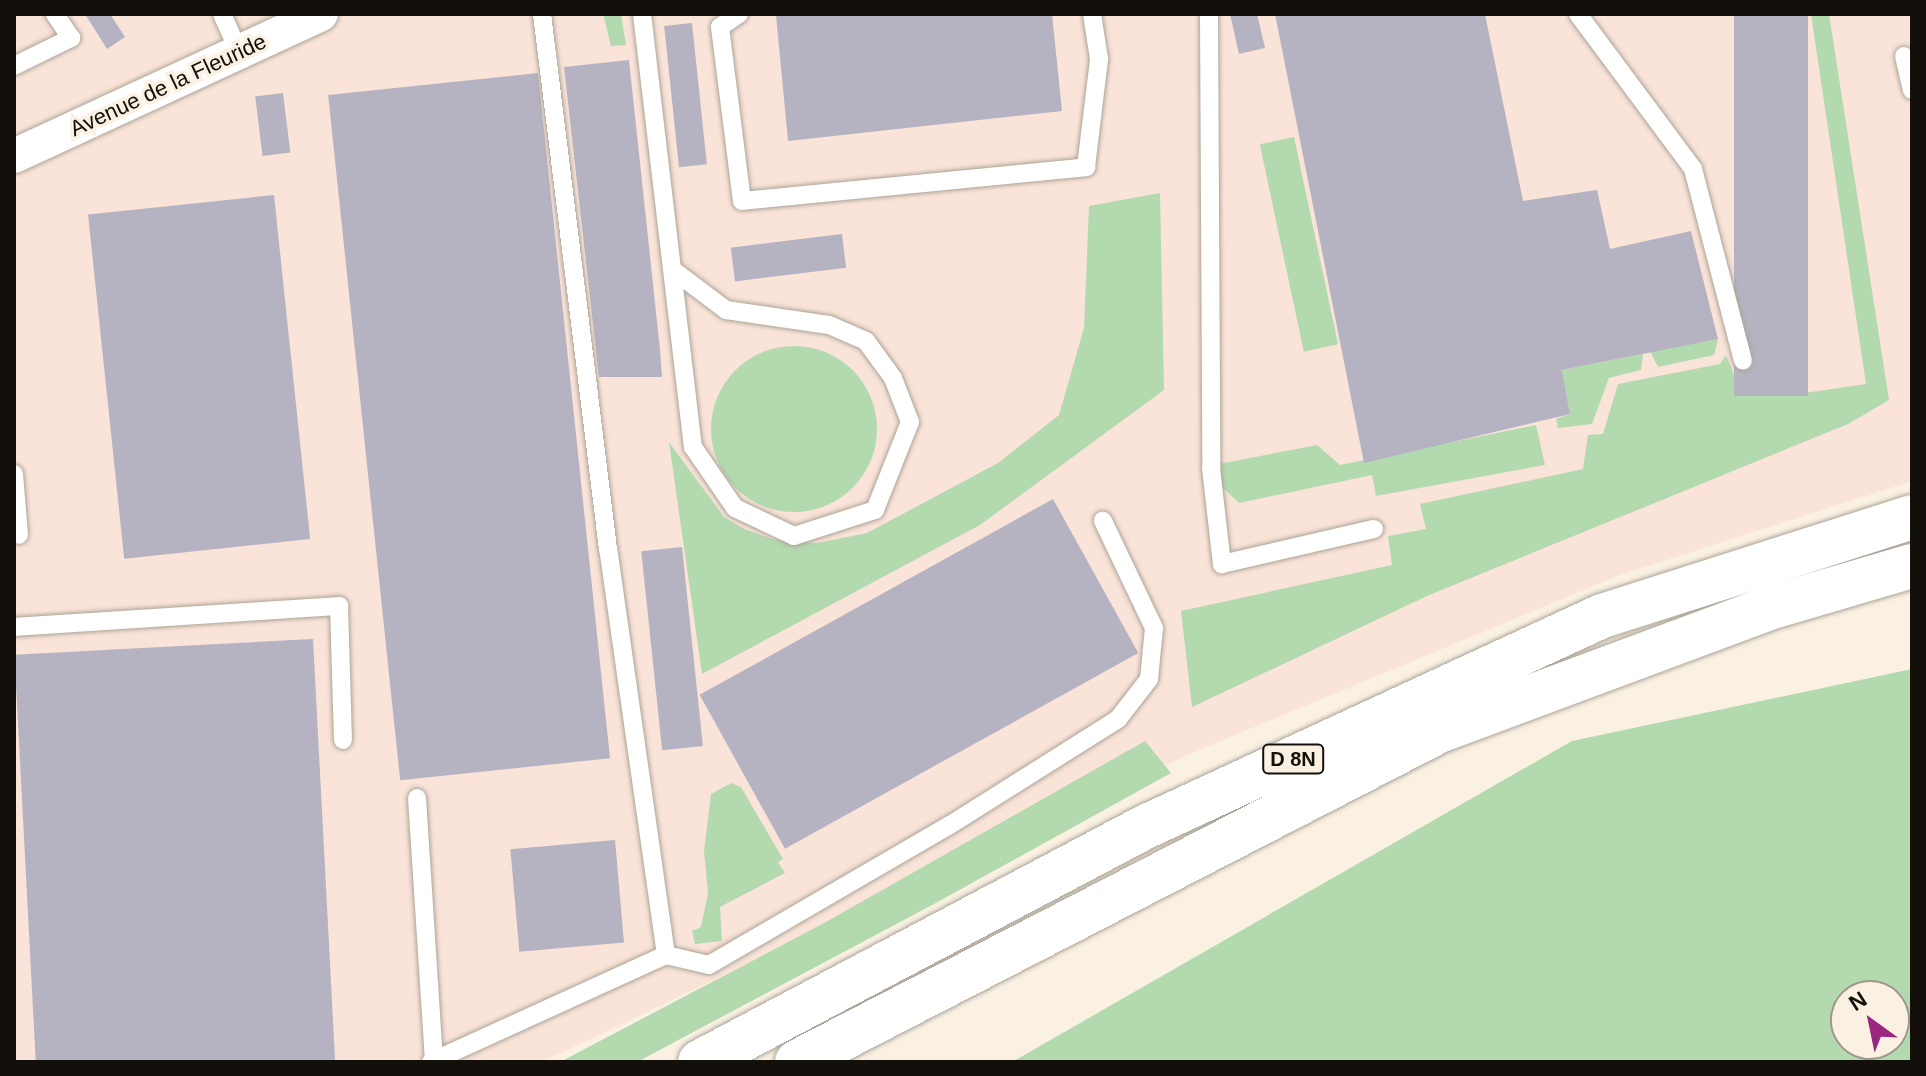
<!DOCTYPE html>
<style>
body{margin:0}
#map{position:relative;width:1926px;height:1076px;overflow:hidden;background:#faf1e3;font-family:Helvetica,sans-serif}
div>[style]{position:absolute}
.industrial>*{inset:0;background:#fae3d8}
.green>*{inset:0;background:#b3d9af;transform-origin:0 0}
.round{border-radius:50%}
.building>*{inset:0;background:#b5b3c1;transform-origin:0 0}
.roads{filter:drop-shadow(0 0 2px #aca497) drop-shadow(0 0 2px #aca497)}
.lane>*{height:18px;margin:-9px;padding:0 9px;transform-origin:9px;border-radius:9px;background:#fff}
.street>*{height:34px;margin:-17px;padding:0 17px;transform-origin:17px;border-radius:17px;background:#fff}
.primary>*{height:44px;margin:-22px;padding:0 22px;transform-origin:22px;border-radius:22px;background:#fff}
span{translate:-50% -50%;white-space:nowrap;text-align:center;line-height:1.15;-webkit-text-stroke:7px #faf1e3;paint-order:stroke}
.shield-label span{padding:2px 6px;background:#faf1e3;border:2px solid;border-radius:6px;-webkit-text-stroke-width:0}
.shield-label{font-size:20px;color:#13100c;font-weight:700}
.street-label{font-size:22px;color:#13100c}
.frame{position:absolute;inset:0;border:16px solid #13100c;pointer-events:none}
.north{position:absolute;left:1830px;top:980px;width:80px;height:80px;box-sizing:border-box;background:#faf1e3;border:2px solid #9e978d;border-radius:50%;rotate:327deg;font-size:22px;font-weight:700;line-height:32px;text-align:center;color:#13100c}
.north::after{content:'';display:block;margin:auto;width:28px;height:36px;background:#9b2681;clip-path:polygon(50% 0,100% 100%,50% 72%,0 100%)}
</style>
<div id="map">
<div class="industrial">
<i style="clip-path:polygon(14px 14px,1912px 14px,1912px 481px,1620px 575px,1194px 752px,542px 1062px,14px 1062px)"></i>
</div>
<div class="green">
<i style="clip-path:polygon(603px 14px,621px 14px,626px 45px,611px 46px)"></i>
<i style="clip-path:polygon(1811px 14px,1829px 14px,1889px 400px,1848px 424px,1427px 596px,1192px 707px,1181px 611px,1392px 565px,1388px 536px,1426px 529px,1420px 504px,1583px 469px,1588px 435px,1603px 434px,1618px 384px,1720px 364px,1726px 355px,1738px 385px,1791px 395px,1866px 384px)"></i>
<i style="left:1294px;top:137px;width:212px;height:35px;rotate:78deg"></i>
<i style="clip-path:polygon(1160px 193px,1164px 390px,980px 525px,702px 674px,669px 442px,724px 517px,744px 529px,776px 540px,817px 543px,867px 533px,998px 463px,1059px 415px,1084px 328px,1089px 206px)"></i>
<i style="clip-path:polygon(1718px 339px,1714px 355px,1658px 367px,1650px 351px)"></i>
<i class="round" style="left:711px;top:346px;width:166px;height:166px"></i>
<i style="clip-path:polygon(1643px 354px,1641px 370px,1609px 378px,1592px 424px,1558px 428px,1556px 419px,1570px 414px,1562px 370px)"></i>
<i style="clip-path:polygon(1536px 425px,1545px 465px,1376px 496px,1372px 475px,1239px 503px,1219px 484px,1219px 464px,1317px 445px,1340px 465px)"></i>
<i style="clip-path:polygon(evenodd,1912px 669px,1912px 1062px,1012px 1062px,1572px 741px,1912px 669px,1846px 996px,1894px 996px,1894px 1044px,1846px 1044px,1846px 996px)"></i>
<i style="clip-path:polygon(1145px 741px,1171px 773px,934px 904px,637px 1062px,560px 1062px,826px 922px)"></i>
<i style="clip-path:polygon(731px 783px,741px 787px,783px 859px,778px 862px,785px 873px,720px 907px,722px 941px,695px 944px,692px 931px,701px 927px,708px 893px,704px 851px,711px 794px)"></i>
</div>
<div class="building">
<i style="clip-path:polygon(85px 14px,110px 14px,125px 37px,107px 49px)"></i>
<i style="clip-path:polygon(783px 14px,1052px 14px,1062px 111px,788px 141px,776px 15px)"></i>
<i style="clip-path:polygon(1230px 14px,1257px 14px,1265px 48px,1239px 54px)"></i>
<i style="clip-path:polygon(1275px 14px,1485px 14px,1523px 201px,1597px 190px,1610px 249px,1691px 231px,1718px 339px,1562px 370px,1570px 414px,1364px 463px)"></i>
<i style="left:1734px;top:14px;width:74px;height:382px"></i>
<i style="left:692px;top:23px;width:142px;height:28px;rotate:84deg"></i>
<i style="clip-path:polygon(629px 60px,660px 350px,662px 377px,599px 377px,564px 67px)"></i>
<i style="left:538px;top:73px;width:689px;height:211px;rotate:84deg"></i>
<i style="left:283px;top:93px;width:60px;height:28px;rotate:83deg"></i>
<i style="left:274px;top:195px;width:346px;height:187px;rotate:84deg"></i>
<i style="left:842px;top:234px;width:34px;height:112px;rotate:83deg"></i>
<i style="left:1053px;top:499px;width:176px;height:404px;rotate:61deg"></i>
<i style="left:682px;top:547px;width:200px;height:41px;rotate:84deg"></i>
<i style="left:313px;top:639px;width:423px;height:299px;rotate:87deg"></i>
<i style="left:615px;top:840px;width:103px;height:105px;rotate:85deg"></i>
</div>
<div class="roads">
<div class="lane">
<i style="left:222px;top:14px;width:42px;rotate:65.9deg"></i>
<i style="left:642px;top:14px;width:436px;rotate:83.3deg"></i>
<i style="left:693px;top:447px;width:74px;rotate:55.5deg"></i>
<i style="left:735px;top:508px;width:65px;rotate:25.4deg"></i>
<i style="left:794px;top:536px;width:85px;rotate:-17.8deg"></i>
<i style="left:875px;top:510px;width:95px;rotate:-68.3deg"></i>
<i style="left:910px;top:422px;width:47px;rotate:-111.1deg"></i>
<i style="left:893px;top:378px;width:46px;rotate:-126.1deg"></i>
<i style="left:866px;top:341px;width:40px;rotate:-156.6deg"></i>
<i style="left:829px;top:325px;width:104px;rotate:-171.7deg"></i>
<i style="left:726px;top:310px;width:66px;rotate:-143deg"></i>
<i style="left:739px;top:14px;width:23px;rotate:146deg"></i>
<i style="left:720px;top:27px;width:175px;rotate:82.8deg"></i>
<i style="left:742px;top:201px;width:346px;rotate:-5.6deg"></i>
<i style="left:1086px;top:167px;width:109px;rotate:-83.1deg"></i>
<i style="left:1099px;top:59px;width:46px;rotate:-98.8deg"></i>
<i style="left:1209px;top:14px;width:454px;rotate:89.7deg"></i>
<i style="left:1211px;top:468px;width:97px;rotate:83.5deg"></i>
<i style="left:1222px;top:564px;width:156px;rotate:-13deg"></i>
<i style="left:1578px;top:14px;width:193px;rotate:53.4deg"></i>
<i style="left:1693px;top:169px;width:198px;rotate:75.4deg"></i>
<i style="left:1904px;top:56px;width:35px;rotate:77deg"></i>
<i style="left:14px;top:66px;width:64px;rotate:-26.2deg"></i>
<i style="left:71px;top:38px;width:29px;rotate:-124deg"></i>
<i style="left:14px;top:474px;width:61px;rotate:85.3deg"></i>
<i style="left:14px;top:627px;width:326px;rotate:-3.7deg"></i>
<i style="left:339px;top:606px;width:134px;rotate:88.3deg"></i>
<i style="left:417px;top:798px;width:263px;rotate:86.3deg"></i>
<i style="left:666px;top:955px;width:44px;rotate:13.1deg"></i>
<i style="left:709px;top:965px;width:279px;rotate:-30.2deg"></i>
<i style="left:950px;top:825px;width:199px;rotate:-32.2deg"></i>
<i style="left:1118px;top:719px;width:51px;rotate:-52.2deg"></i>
<i style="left:1149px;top:679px;width:51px;rotate:-84.4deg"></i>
<i style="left:1154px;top:628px;width:119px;rotate:-115.5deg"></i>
<i style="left:431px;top:1062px;width:258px;rotate:-24.5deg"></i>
<i style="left:666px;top:955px;width:410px;rotate:-98.1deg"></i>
<i style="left:608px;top:549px;width:539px;rotate:-97.03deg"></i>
</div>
<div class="street">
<i style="left:14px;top:156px;width:338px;rotate:-24.8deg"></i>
</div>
<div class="primary">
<i style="left:700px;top:1062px;width:503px;rotate:-27.84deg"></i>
<i style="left:1145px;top:827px;width:503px;rotate:-24.78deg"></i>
<i style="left:1602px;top:616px;width:325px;rotate:-17.7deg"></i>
<i style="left:797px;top:1062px;width:722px;rotate:-27.27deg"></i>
<i style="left:1439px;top:731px;width:359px;rotate:-20.4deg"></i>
<i style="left:1776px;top:606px;width:142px;rotate:-16.4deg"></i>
</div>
</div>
<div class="shield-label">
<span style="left:1293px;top:759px">D 8N</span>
</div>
<div class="street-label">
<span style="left:168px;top:85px;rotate:-25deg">Avenue de la Fleuride</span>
</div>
<div class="frame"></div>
<div class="north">N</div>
</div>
